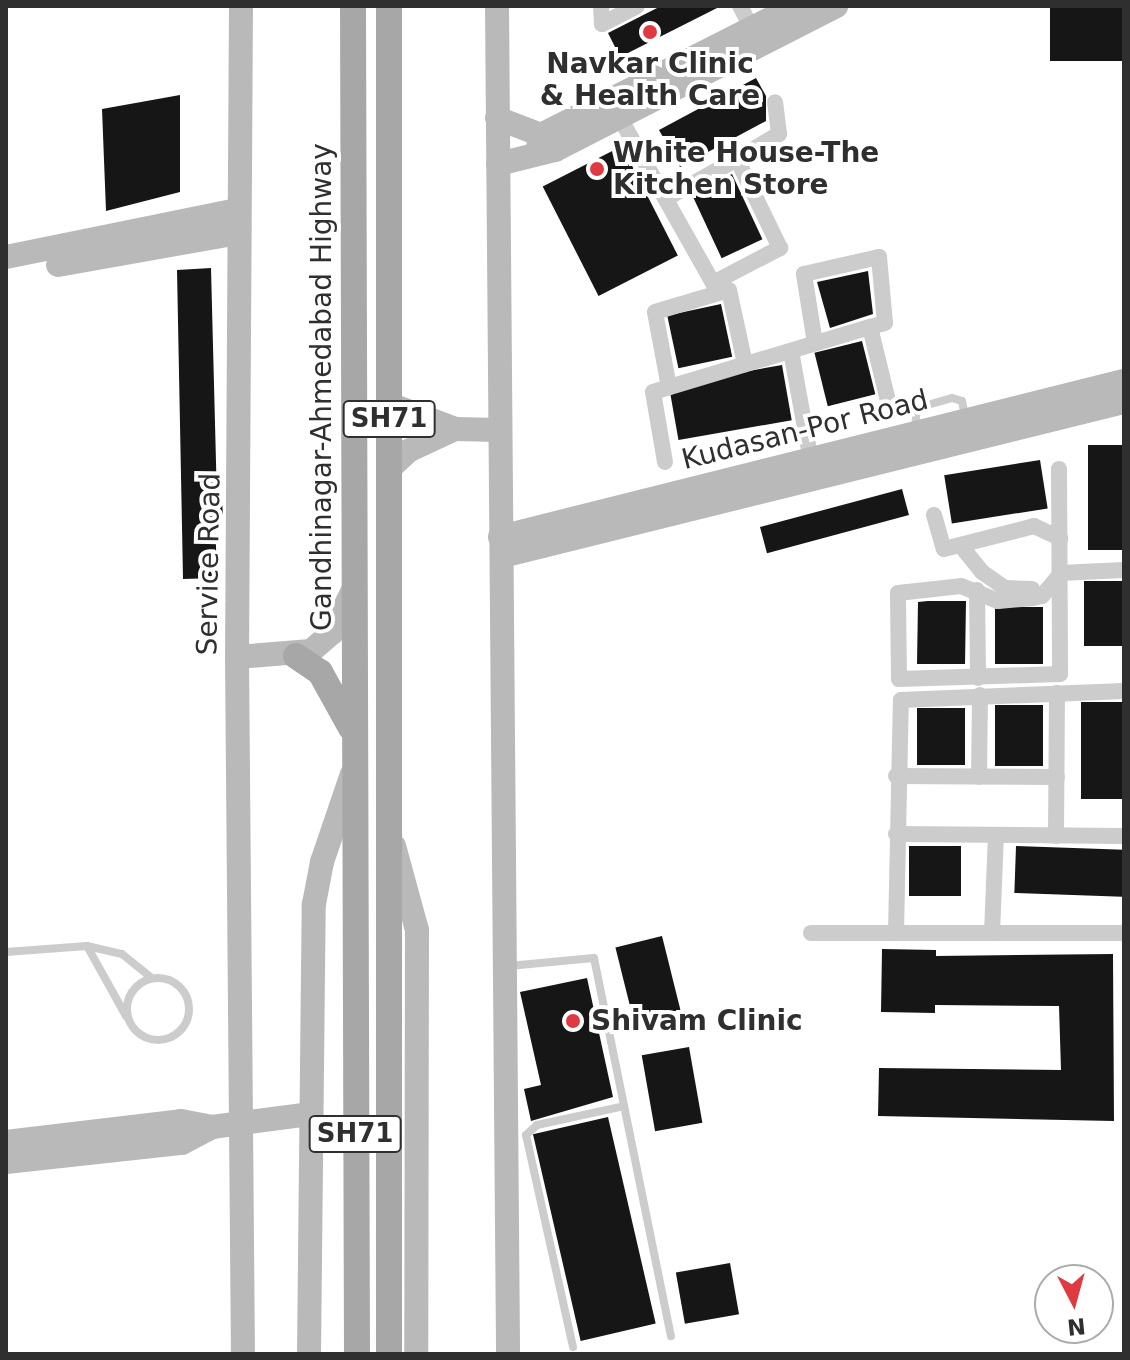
<!DOCTYPE html>
<style>
body{margin:0}
#map{position:relative;width:1130px;height:1360px;overflow:hidden;background:#fff;font-family:"DejaVu Sans",sans-serif}
div>[style]{position:absolute}
.building>*{inset:0;background:#161616;transform-origin:0 0}
.lane>*{height:8px;margin:-4px;padding:0 4px;transform-origin:4px;border-radius:4px;background:#ccc}
.lane>.ring{margin:-4px;padding:0;box-sizing:content-box;background:none;border:8px solid #ccc;border-radius:50%}
.street>*{height:16px;margin:-8px;padding:0 8px;transform-origin:8px;border-radius:8px;background:#ccc}
.secondary>*{height:24px;margin:-12px;padding:0 12px;transform-origin:12px;border-radius:12px;background:#b9b9b9}
.primary>*{height:26px;margin:-13px;padding:0 13px;transform-origin:13px;border-radius:13px;background:#a7a7a7}
.dots>*{width:22px;height:22px;translate:-50% -50%;box-sizing:border-box;border:4px solid #fff;border-radius:50%}
span{translate:-50% -50%;white-space:nowrap;text-align:center;line-height:1.15;-webkit-text-stroke:8px #fff;paint-order:stroke}
.shield-label span{padding:2px 6px;background:#fff;border:2px solid;border-radius:6px;-webkit-text-stroke-width:0}
.shield-label{font-size:26px;color:#2f2f2f;font-weight:700}
.poi-label{font-size:28px;color:#2f2f2f;font-weight:700}
.left{translate:0 -50%;text-align:left}
.street-label{font-size:28px;color:#2f2f2f}
.frame{position:absolute;inset:0;border:8px solid #2f2f2f;pointer-events:none}
.north{position:absolute;left:1034px;top:1264px;width:80px;height:80px;box-sizing:border-box;background:#fff;border:2px solid #acacac;border-radius:50%;rotate:174deg;font-size:22px;font-weight:700;line-height:32px;text-align:center;color:#2f2f2f}
.north::after{content:'';display:block;margin:auto;width:28px;height:36px;background:#df3941;clip-path:polygon(50% 0,100% 100%,50% 72%,0 100%)}
</style>
<div id="map">
<div class="building">
<i style="clip-path:polygon(661px 6px,721px 6px,620px 57px,608px 33px)"></i>
<i style="left:1124px;top:8px;width:53px;height:74px;rotate:90deg"></i>
<i style="clip-path:polygon(756px 78px,766px 96px,766px 121px,680px 167px,659px 130px)"></i>
<i style="clip-path:polygon(180px 95px,180px 192px,106px 211px,102px 109px)"></i>
<i style="left:622px;top:146px;width:123px;height:89px;rotate:63deg"></i>
<i style="left:732px;top:174px;width:72px;height:45px;rotate:65deg"></i>
<i style="clip-path:polygon(211px 268px,217px 501px,222px 501px,223px 515px,215px 515px,217px 578px,183px 579px,177px 270px)"></i>
<i style="clip-path:polygon(868px 271px,873px 314px,830px 328px,817px 282px)"></i>
<i style="left:721px;top:304px;width:54px;height:55px;rotate:78deg"></i>
<i style="left:862px;top:341px;width:55px;height:49px;rotate:76deg"></i>
<i style="left:782px;top:365px;width:56px;height:115px;rotate:80deg"></i>
<i style="left:1088px;top:445px;width:36px;height:105px"></i>
<i style="left:1040px;top:460px;width:49px;height:97px;rotate:81deg"></i>
<i style="left:902px;top:489px;width:27px;height:147px;rotate:75deg"></i>
<i style="left:1124px;top:581px;width:65px;height:40px;rotate:90deg"></i>
<i style="clip-path:polygon(928px 601px,966px 601px,965px 664px,917px 664px,918px 602px)"></i>
<i style="left:1043px;top:607px;width:57px;height:48px;rotate:90deg"></i>
<i style="left:1124px;top:702px;width:97px;height:43px;rotate:90deg"></i>
<i style="left:1043px;top:705px;width:61px;height:48px;rotate:90deg"></i>
<i style="left:965px;top:708px;width:57px;height:48px;rotate:90deg"></i>
<i style="left:909px;top:846px;width:52px;height:50px"></i>
<i style="left:1016px;top:846px;width:108px;height:47px;rotate:2deg"></i>
<i style="left:662px;top:936px;width:76px;height:48px;rotate:76deg"></i>
<i style="clip-path:polygon(882px 949px,936px 950px,936px 956px,1113px 954px,1114px 1121px,878px 1116px,879px 1068px,1061px 1070px,1059px 1006px,935px 1005px,935px 1013px,881px 1012px)"></i>
<i style="clip-path:polygon(587px 978px,613px 1097px,531px 1121px,524px 1089px,541px 1085px,520px 992px)"></i>
<i style="left:689px;top:1047px;width:77px;height:48px;rotate:80deg"></i>
<i style="left:608px;top:1117px;width:212px;height:77px;rotate:77deg"></i>
<i style="left:730px;top:1263px;width:52px;height:55px;rotate:80deg"></i>
</div>
<div class="lane">
<i style="left:915px;top:429px;width:21px;rotate:-85deg"></i>
<i style="left:917px;top:408px;width:36px;rotate:-16deg"></i>
<i style="left:952px;top:398px;width:10px;rotate:17deg"></i>
<i style="left:962px;top:401px;width:16px;rotate:79deg"></i>
<i style="left:6px;top:952px;width:81px;rotate:-4.2deg"></i>
<i style="left:509px;top:966px;width:85px;rotate:-5.4deg"></i>
<i style="left:594px;top:958px;width:386px;rotate:78.5deg"></i>
<i class="ring" style="left:127px;top:978px;width:54px;height:54px"></i>
<i style="left:126px;top:1016px;width:80px;rotate:-119.1deg"></i>
<i style="left:87px;top:946px;width:36px;rotate:13deg"></i>
<i style="left:122px;top:954px;width:38px;rotate:39deg"></i>
<i style="left:573px;top:1347px;width:217px;rotate:-102.5deg"></i>
<i style="left:526px;top:1135px;width:15px;rotate:-42deg"></i>
<i style="left:537px;top:1125px;width:89px;rotate:-12.3deg"></i>
</div>
<div class="street">
<i style="left:601px;top:6px;width:18px;rotate:87deg"></i>
<i style="left:602px;top:24px;width:39px;rotate:-27deg"></i>
<i style="left:740px;top:6px;width:24px;rotate:62deg"></i>
<i style="left:616px;top:111px;width:197px;rotate:60.6deg"></i>
<i style="left:713px;top:283px;width:76px;rotate:-27.6deg"></i>
<i style="left:780px;top:248px;width:99px;rotate:-115.8deg"></i>
<i style="left:737px;top:159px;width:80px;rotate:150.9deg"></i>
<i style="left:737px;top:159px;width:49px;rotate:-30.8deg"></i>
<i style="left:779px;top:134px;width:32px;rotate:-97deg"></i>
<i style="left:815px;top:343px;width:70px;rotate:-99.1deg"></i>
<i style="left:804px;top:274px;width:77px;rotate:-12.8deg"></i>
<i style="left:879px;top:257px;width:66px;rotate:84.8deg"></i>
<i style="left:885px;top:323px;width:16px;rotate:165deg"></i>
<i style="left:791px;top:351px;width:118px;rotate:79.7deg"></i>
<i style="left:669px;top:387px;width:76px;rotate:-100.6deg"></i>
<i style="left:655px;top:312px;width:77px;rotate:-16.6deg"></i>
<i style="left:729px;top:290px;width:76px;rotate:77.8deg"></i>
<i style="left:665px;top:462px;width:71px;rotate:-99.7deg"></i>
<i style="left:653px;top:392px;width:227px;rotate:-16.7deg"></i>
<i style="left:870px;top:327px;width:76px;rotate:76.3deg"></i>
<i style="left:1059px;top:469px;width:205px;rotate:89.7deg"></i>
<i style="left:1060px;top:674px;width:161px;rotate:178.2deg"></i>
<i style="left:899px;top:679px;width:86px;rotate:-90.7deg"></i>
<i style="left:898px;top:593px;width:63px;rotate:-6.3deg"></i>
<i style="left:961px;top:586px;width:40px;rotate:22deg"></i>
<i style="left:998px;top:601px;width:35px;rotate:-5deg"></i>
<i style="left:1033px;top:598px;width:9px;rotate:-13deg"></i>
<i style="left:1042px;top:596px;width:26px;rotate:-50deg"></i>
<i style="left:934px;top:515px;width:35px;rotate:74deg"></i>
<i style="left:944px;top:549px;width:93px;rotate:-14.3deg"></i>
<i style="left:1034px;top:526px;width:29px;rotate:25deg"></i>
<i style="left:961px;top:546px;width:33px;rotate:51deg"></i>
<i style="left:982px;top:572px;width:28px;rotate:35deg"></i>
<i style="left:1005px;top:588px;width:27px;rotate:2deg"></i>
<i style="left:1060px;top:573px;width:64px;rotate:-2.7deg"></i>
<i style="left:977px;top:590px;width:88px;rotate:89.3deg"></i>
<i style="left:896px;top:776px;width:161px;rotate:0.4deg"></i>
<i style="left:979px;top:777px;width:82px;rotate:-89.3deg"></i>
<i style="left:896px;top:834px;width:228px;rotate:0.5deg"></i>
<i style="left:1056px;top:836px;width:143px;rotate:-89.6deg"></i>
<i style="left:811px;top:933px;width:313px"></i>
<i style="left:896px;top:933px;width:233px;rotate:-88.8deg"></i>
<i style="left:901px;top:700px;width:223px;rotate:-2.3deg"></i>
<i style="left:992px;top:933px;width:98px;rotate:-87.7deg"></i>
</div>
<div class="secondary">
<i style="left:241px;top:6px;width:651px;rotate:90.35deg"></i>
<i style="left:237px;top:657px;width:697px;rotate:89.51deg"></i>
<i style="left:497px;top:6px;width:1348px;rotate:89.53deg"></i>
<i style="left:497px;top:118px;width:47px;rotate:21.1deg"></i>
<i style="left:537px;top:151px;width:16px;rotate:-76deg"></i>
<i style="left:541px;top:135px;width:285px;rotate:-26.9deg"></i>
<i style="left:498px;top:164px;width:59px;rotate:-13.8deg"></i>
<i style="left:555px;top:150px;width:316px;rotate:-27.1deg"></i>
<i style="left:6px;top:257px;width:237px;rotate:-11.5deg"></i>
<i style="left:58px;top:265px;width:182px;rotate:-10.1deg"></i>
<i style="left:389px;top:404px;width:71px;rotate:20.7deg"></i>
<i style="left:455px;top:429px;width:43px;rotate:1.3deg"></i>
<i style="left:390px;top:468px;width:25px;rotate:-43deg"></i>
<i style="left:408px;top:451px;width:52px;rotate:-25.1deg"></i>
<i style="left:500px;top:537px;width:643px;rotate:-14.04deg"></i>
<i style="left:502px;top:556px;width:641px;rotate:-13.91deg"></i>
<i style="left:237px;top:657px;width:74px;rotate:-4.6deg"></i>
<i style="left:311px;top:651px;width:28px;rotate:-41deg"></i>
<i style="left:332px;top:633px;width:52px;rotate:-63.9deg"></i>
<i style="left:394px;top:846px;width:87px;rotate:74.7deg"></i>
<i style="left:417px;top:930px;width:424px;rotate:90.1deg"></i>
<i style="left:6px;top:1142px;width:176px;rotate:-6.8deg"></i>
<i style="left:181px;top:1121px;width:32px;rotate:11deg"></i>
<i style="left:6px;top:1162px;width:177px;rotate:-6.2deg"></i>
<i style="left:182px;top:1143px;width:34px;rotate:-28deg"></i>
<i style="left:212px;top:1127px;width:100px;rotate:-7.5deg"></i>
<i style="left:309px;top:1354px;width:450px;rotate:-89.4deg"></i>
<i style="left:314px;top:904px;width:43px;rotate:-79.2deg"></i>
<i style="left:322px;top:862px;width:93px;rotate:-71.2deg"></i>
</div>
<div class="primary">
<i style="left:353px;top:6px;width:1348px;rotate:89.83deg"></i>
<i style="left:389px;top:6px;width:1348px;rotate:90deg"></i>
<i style="left:296px;top:656px;width:29px;rotate:34deg"></i>
<i style="left:320px;top:672px;width:64px;rotate:61deg"></i>
</div>
<div class="dots">
<i style="left:650px;top:32px;background:#df3941"></i>
<i style="left:597px;top:169px;background:#df3941"></i>
<i style="left:573px;top:1021px;background:#df3941"></i>
</div>
<div class="shield-label">
<span style="left:389px;top:419px">SH71</span>
<span style="left:355px;top:1134px">SH71</span>
</div>
<div class="poi-label">
<span style="left:650px;top:80px">Navkar Clinic<br>&amp; Health Care</span>
<span class="left" style="left:613px;top:169px">White House-The<br>Kitchen Store</span>
<span class="left" style="left:591px;top:1021px">Shivam Clinic</span>
</div>
<div class="street-label">
<span style="left:322px;top:387px;rotate:-90deg">Gandhinagar-Ahmedabad Highway</span>
<span style="left:805px;top:430px;rotate:-14deg">Kudasan-Por Road</span>
<span style="left:209px;top:564px;rotate:-89deg">Service Road</span>
</div>
<div class="frame"></div>
<div class="north">N</div>
</div>
